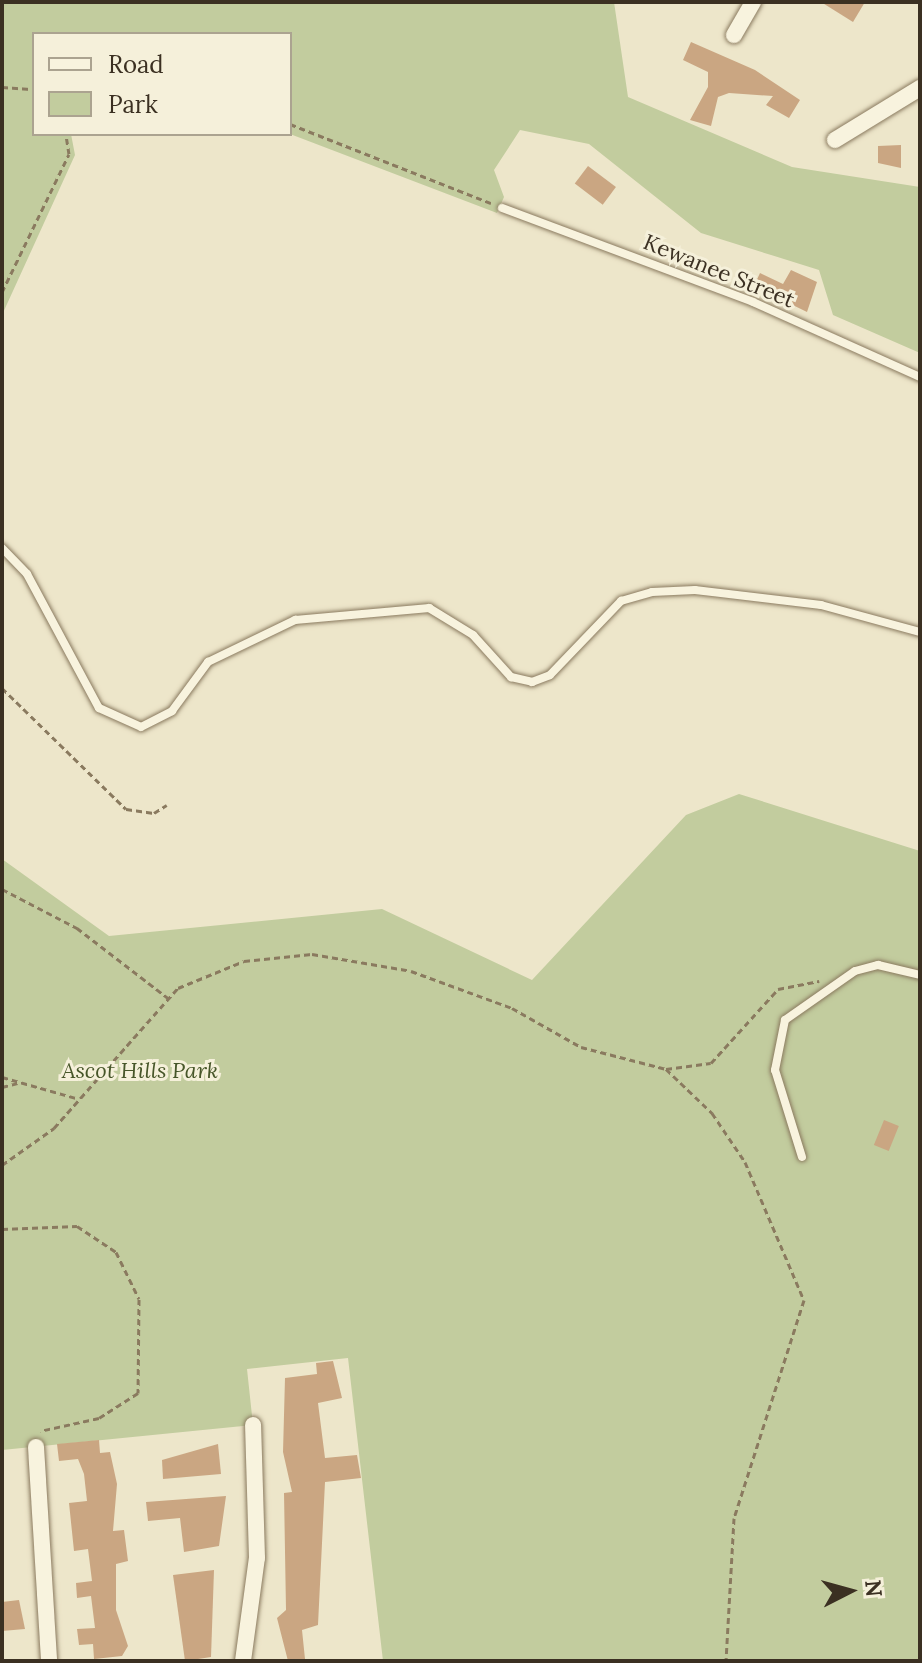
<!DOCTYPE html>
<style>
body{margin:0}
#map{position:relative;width:922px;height:1663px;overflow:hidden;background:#ede6ca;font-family:Lora,serif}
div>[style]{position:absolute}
.green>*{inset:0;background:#c2cc9e}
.building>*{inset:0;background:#caa682;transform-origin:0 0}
.path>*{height:3px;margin-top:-1.5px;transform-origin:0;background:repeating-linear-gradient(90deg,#8a7a5f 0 6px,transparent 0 10px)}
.roads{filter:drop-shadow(0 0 2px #8a7a5f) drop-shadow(0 0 2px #8a7a5f)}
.service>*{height:8px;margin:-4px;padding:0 4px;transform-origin:4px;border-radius:4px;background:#f8f3de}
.minor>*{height:16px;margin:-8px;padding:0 8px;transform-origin:8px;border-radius:8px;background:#f8f3de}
span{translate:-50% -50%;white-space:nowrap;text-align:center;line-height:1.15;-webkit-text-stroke:6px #f5f0da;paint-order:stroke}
.street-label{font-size:22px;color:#3b3022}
.park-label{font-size:22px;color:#475629;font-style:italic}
.frame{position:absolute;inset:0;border:4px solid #3b3022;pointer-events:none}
.legend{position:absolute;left:32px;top:32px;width:260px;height:104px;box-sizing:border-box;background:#f5f0da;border:2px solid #aba390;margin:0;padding:10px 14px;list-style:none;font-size:24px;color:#3b3022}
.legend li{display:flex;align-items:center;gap:16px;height:40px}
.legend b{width:40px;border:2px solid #aba390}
.north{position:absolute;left:810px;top:1551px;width:80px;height:80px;-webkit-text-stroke:6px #f5f0da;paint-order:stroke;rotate:84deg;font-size:22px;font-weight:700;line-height:32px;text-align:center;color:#3b3022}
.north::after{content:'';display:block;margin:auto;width:28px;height:36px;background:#3b3022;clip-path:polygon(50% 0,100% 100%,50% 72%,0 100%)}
</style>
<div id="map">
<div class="green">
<i style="clip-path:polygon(2px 2px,614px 2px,628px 97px,792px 167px,920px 187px,920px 353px,833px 315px,819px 270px,701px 233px,589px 144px,520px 130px,494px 170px,504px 197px,497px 213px,290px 134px,290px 34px,34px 34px,34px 134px,71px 134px,75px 155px,2px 315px)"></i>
<i style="clip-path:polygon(739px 794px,920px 851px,920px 1661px,383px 1661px,348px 1358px,247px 1369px,253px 1425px,2px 1450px,2px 859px,109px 936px,382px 909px,532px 980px,686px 815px)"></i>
</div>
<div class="building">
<i style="clip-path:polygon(821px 2px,865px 2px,853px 22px)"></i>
<i style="clip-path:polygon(691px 42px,755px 70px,800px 100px,789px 118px,766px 105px,773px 96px,729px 93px,718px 97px,711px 126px,690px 120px,708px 87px,708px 72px,683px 60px)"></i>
<i style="clip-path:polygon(901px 145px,901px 168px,878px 163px,878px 146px)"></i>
<i style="left:588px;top:166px;width:35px;height:22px;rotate:37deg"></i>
<i style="clip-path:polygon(791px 270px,817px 282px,807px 312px,754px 286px,760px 273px,783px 284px)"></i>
<i style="left:884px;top:1120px;width:16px;height:27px;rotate:22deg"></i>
<i style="clip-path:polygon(333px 1361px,342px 1398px,318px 1403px,325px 1458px,357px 1455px,361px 1478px,325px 1482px,318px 1625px,302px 1630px,305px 1659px,288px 1661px,277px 1618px,286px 1610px,284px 1493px,292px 1492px,283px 1452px,285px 1378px,317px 1374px,316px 1363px)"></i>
<i style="clip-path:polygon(99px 1440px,100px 1453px,110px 1452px,117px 1484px,113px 1531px,124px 1530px,128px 1561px,116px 1564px,116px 1610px,128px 1646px,122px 1656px,94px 1659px,93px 1644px,79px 1645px,77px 1629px,95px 1628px,91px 1596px,77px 1598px,76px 1583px,92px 1581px,88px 1549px,74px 1551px,69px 1503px,87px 1501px,84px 1474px,78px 1459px,59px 1461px,57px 1444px)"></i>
<i style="clip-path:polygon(218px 1444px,221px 1474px,163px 1479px,162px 1460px)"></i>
<i style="clip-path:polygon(226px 1496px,219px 1546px,184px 1552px,180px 1518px,148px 1521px,146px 1502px)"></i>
<i style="clip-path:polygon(214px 1570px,211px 1657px,185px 1661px,173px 1575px)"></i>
<i style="clip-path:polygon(19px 1600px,25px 1629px,2px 1631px,2px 1602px)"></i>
</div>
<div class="path">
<i style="left:2px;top:87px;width:32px;rotate:4deg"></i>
<i style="left:290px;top:124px;width:216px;rotate:21.5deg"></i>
<i style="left:2px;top:292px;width:153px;rotate:-64.1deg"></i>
<i style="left:69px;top:154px;width:20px;rotate:-99deg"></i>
<i style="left:2px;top:688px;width:173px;rotate:44.3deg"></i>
<i style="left:126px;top:809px;width:28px;rotate:8deg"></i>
<i style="left:154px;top:813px;width:15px;rotate:-32deg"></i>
<i style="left:2px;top:889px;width:85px;rotate:27.5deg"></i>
<i style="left:77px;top:928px;width:115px;rotate:37.6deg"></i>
<i style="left:666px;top:1069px;width:64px;rotate:43.7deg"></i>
<i style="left:712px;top:1113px;width:59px;rotate:56deg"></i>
<i style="left:745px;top:1162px;width:150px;rotate:66.9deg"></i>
<i style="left:804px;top:1300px;width:229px;rotate:107.8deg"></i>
<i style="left:734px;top:1518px;width:143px;rotate:93.2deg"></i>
<i style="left:2px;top:1077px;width:80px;rotate:15.9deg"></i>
<i style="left:2px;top:1087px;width:16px;rotate:-14deg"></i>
<i style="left:2px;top:1165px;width:64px;rotate:-35.4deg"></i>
<i style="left:54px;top:1128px;width:187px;rotate:-48.5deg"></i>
<i style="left:178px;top:988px;width:71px;rotate:-22.2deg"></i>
<i style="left:244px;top:961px;width:68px;rotate:-5.9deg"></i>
<i style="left:312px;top:954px;width:100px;rotate:9.7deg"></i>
<i style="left:411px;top:971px;width:108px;rotate:20.1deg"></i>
<i style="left:512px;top:1008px;width:79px;rotate:29.5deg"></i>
<i style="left:581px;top:1047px;width:88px;rotate:14.5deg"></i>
<i style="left:666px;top:1069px;width:45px;rotate:-7.6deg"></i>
<i style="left:711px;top:1063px;width:100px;rotate:-47.8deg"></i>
<i style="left:778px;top:989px;width:42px;rotate:-11deg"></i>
<i style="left:2px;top:1229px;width:75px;rotate:-2.3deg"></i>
<i style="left:77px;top:1226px;width:47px;rotate:33.7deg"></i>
<i style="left:116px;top:1252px;width:52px;rotate:63.9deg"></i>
<i style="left:139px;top:1299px;width:94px;rotate:90.6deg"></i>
<i style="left:138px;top:1393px;width:46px;rotate:147.3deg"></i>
<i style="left:99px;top:1418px;width:60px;rotate:167.6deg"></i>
</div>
<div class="roads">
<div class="service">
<i style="left:502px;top:208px;width:268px;rotate:20.5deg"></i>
<i style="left:753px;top:302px;width:183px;rotate:24.2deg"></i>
<i style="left:2px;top:548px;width:36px;rotate:46deg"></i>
<i style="left:27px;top:574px;width:152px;rotate:61.8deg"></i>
<i style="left:99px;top:708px;width:46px;rotate:24.3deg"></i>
<i style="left:141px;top:727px;width:35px;rotate:-27deg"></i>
<i style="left:172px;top:711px;width:61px;rotate:-53.7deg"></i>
<i style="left:208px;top:662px;width:97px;rotate:-25.8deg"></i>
<i style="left:295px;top:620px;width:135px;rotate:-5.1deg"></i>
<i style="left:429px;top:608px;width:52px;rotate:31.5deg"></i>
<i style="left:473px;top:635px;width:57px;rotate:47.9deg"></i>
<i style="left:511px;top:677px;width:22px;rotate:13deg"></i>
<i style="left:532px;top:682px;width:19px;rotate:-21deg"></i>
<i style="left:550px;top:675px;width:103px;rotate:-46.2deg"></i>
<i style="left:621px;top:601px;width:32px;rotate:-16deg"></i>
<i style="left:652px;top:592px;width:43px;rotate:-2.7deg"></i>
<i style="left:695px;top:590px;width:127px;rotate:6.8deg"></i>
<i style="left:821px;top:605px;width:103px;rotate:15.3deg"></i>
<i style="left:802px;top:1157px;width:91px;rotate:-107.2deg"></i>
<i style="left:775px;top:1070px;width:51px;rotate:-78.7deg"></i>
<i style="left:785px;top:1020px;width:85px;rotate:-35deg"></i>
<i style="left:855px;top:971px;width:24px;rotate:-15deg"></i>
<i style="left:878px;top:965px;width:43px;rotate:13.4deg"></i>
</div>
<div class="minor">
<i style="left:734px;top:35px;width:38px;rotate:-60deg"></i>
<i style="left:835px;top:140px;width:100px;rotate:-31.5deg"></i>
<i style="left:36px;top:1447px;width:214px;rotate:86.5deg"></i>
<i style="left:243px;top:1661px;width:104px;rotate:-82.3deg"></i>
<i style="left:257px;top:1558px;width:133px;rotate:-91.7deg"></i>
</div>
</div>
<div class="street-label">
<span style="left:719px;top:271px;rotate:22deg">Kewanee Street</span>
</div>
<div class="park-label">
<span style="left:140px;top:1071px">Ascot Hills Park</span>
</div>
<div class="frame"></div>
<ul class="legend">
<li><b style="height:10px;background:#f8f3de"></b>Road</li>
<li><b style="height:22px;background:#c2cc9e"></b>Park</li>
</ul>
<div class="north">N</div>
</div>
